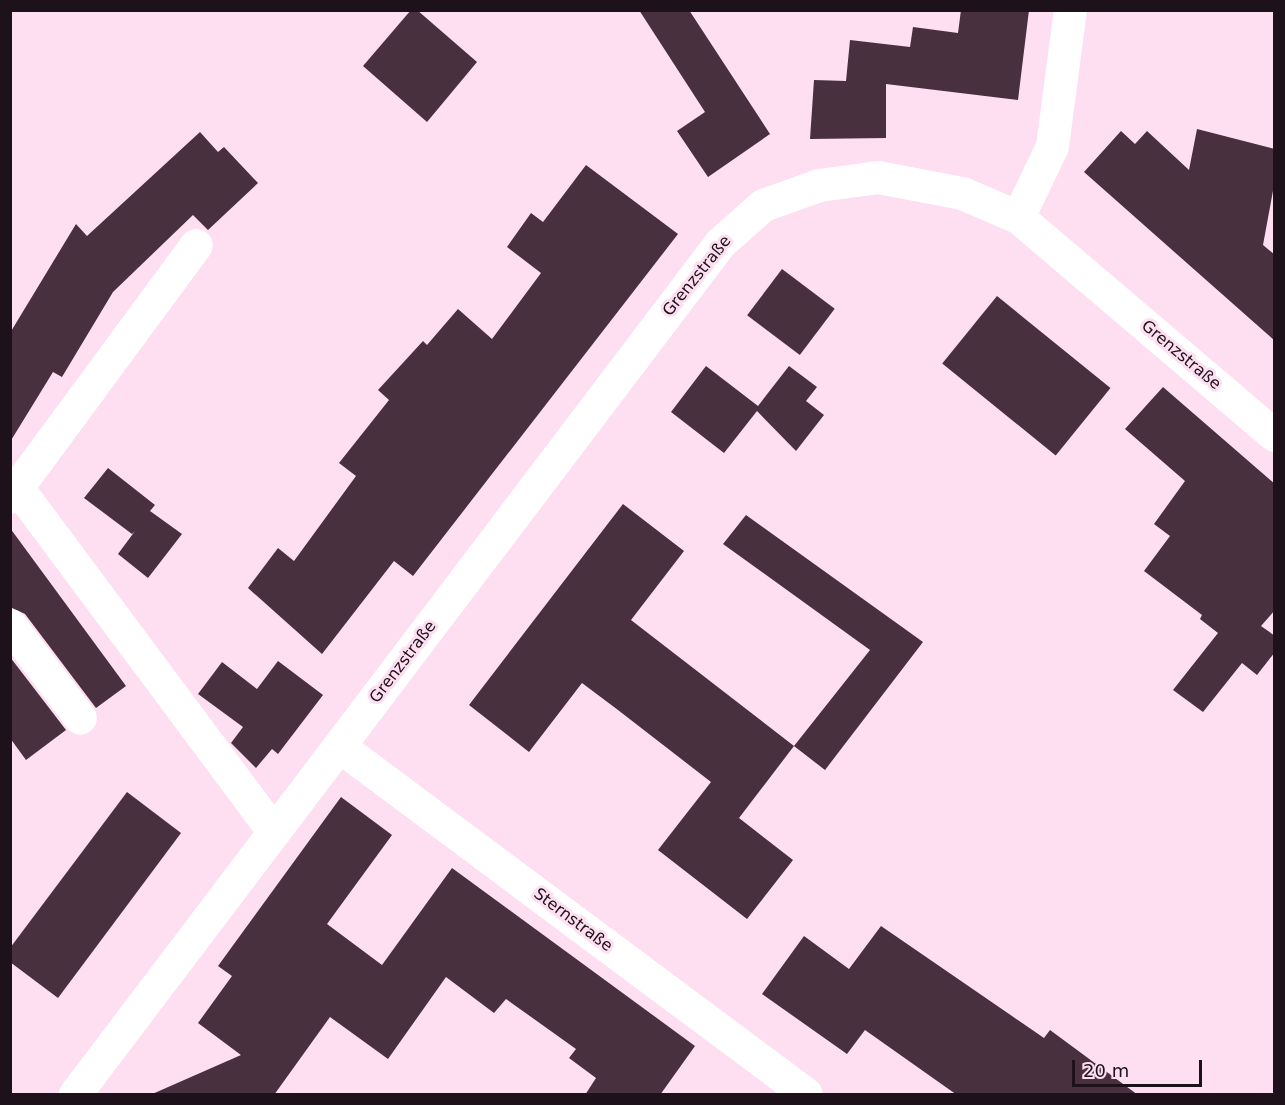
<!DOCTYPE html>
<meta charset="utf-8">
<style>
body{margin:0}
#map{position:relative;width:1285px;height:1105px;overflow:hidden;background:#fedef1;font-family:"DejaVu Sans",sans-serif}
div>[style]{position:absolute}
.building>*{inset:0;background:#49303f;transform-origin:0 0}
.minor>*{height:33px;margin:-16.5px;padding:0 16.5px;transform-origin:16.5px;border-radius:16.5px;background:#fff}
span{translate:-50% -50%;white-space:nowrap;text-align:center;line-height:1.15;-webkit-text-stroke:6px #fedef1;paint-order:stroke}
.street-label{font-size:16px;color:#1d1219}
.frame{position:absolute;inset:0;border:12px solid #1d1219;pointer-events:none}
.scale{position:absolute;left:1072px;top:1060px;width:130px;height:27px;box-sizing:border-box;border:3px solid #1d1219;border-top:0;padding-left:8px;font-size:18px;line-height:21px;white-space:nowrap;color:#1d1219;-webkit-text-stroke:4px #fedef1;paint-order:stroke}
</style>
<div id="map">
<div class="building">
<i style="clip-path:polygon(411px 10px,417px 10px,477px 62px,427px 122px,363px 66px)"></i>
<i style="clip-path:polygon(639px 10px,689px 10px,770px 134px,708px 177px,677px 131px,705px 112px)"></i>
<i style="clip-path:polygon(961px 10px,1029px 10px,1018px 100px,886px 84px,886px 138px,810px 139px,814px 80px,846px 81px,850px 40px,910px 47px,913px 27px,958px 33px)"></i>
<i style="clip-path:polygon(1197px 129px,1275px 149px,1275px 180px,1263px 245px,1275px 255px,1275px 341px,1084px 172px,1121px 131px,1135px 144px,1147px 131px,1189px 170px)"></i>
<i style="clip-path:polygon(200px 132px,218px 152px,224px 147px,258px 183px,208px 230px,193px 215px,113px 292px,62px 377px,53px 372px,10px 442px,10px 333px,76px 224px,87px 236px)"></i>
<i style="clip-path:polygon(586px 165px,678px 234px,413px 576px,394px 561px,322px 654px,248px 588px,278px 548px,294px 561px,356px 476px,339px 463px,389px 400px,378px 390px,423px 341px,427px 345px,458px 309px,492px 339px,541px 273px,507px 247px,531px 213px,543px 222px)"></i>
<i style="left:782px;top:269px;width:66px;height:58px;rotate:37deg"></i>
<i style="left:997px;top:296px;width:146px;height:87px;rotate:39deg"></i>
<i style="clip-path:polygon(706px 366px,758px 406px,789px 366px,817px 387px,806px 401px,824px 415px,796px 451px,757px 411px,724px 453px,671px 412px)"></i>
<i style="clip-path:polygon(1163px 387px,1275px 484px,1275px 610px,1261px 626px,1275px 636px,1275px 652px,1257px 675px,1242px 663px,1203px 712px,1173px 690px,1218px 633px,1200px 619px,1202px 615px,1144px 571px,1170px 536px,1154px 524px,1185px 481px,1125px 429px)"></i>
<i style="clip-path:polygon(108px 468px,155px 505px,150px 511px,182px 534px,148px 578px,118px 554px,135px 531px,132px 534px,84px 498px)"></i>
<i style="clip-path:polygon(623px 504px,684px 551px,631px 620px,794px 746px,739px 818px,793px 860px,747px 919px,658px 850px,711px 782px,618px 710px,582px 683px,529px 752px,469px 705px)"></i>
<i style="clip-path:polygon(746px 515px,923px 642px,825px 770px,794px 746px,870px 650px,723px 544px)"></i>
<i style="clip-path:polygon(10px 528px,126px 686px,96px 708px,25px 614px,10px 607px)"></i>
<i style="clip-path:polygon(10px 657px,66px 730px,26px 760px,10px 738px)"></i>
<i style="clip-path:polygon(278px 661px,323px 695px,278px 754px,272px 749px,256px 768px,231px 743px,243px 727px,198px 694px,222px 662px,257px 689px)"></i>
<i style="clip-path:polygon(127px 792px,181px 833px,58px 998px,10px 962px,10px 948px)"></i>
<i style="clip-path:polygon(341px 797px,392px 835px,327px 924px,382px 965px,452px 868px,695px 1046px,660px 1095px,585px 1095px,596px 1078px,569px 1058px,576px 1049px,506px 999px,494px 1013px,446px 977px,388px 1059px,330px 1017px,274px 1095px,150px 1095px,241px 1055px,198px 1023px,232px 976px,218px 966px)"></i>
<i style="clip-path:polygon(881px 926px,1044px 1038px,1050px 1030px,1138px 1095px,957px 1095px,865px 1030px,847px 1054px,762px 994px,804px 936px,849px 969px)"></i>
</div>
<div class="minor">
<i style="left:1018px;top:217px;width:79px;rotate:-64.4deg"></i>
<i style="left:1052px;top:146px;width:137px;rotate:-82.5deg"></i>
<i style="left:19px;top:490px;width:425px;rotate:53.3deg"></i>
<i style="left:10px;top:497px;width:313px;rotate:-53.6deg"></i>
<i style="left:10px;top:625px;width:116px;rotate:53deg"></i>
<i style="left:339px;top:746px;width:582px;rotate:36.69deg"></i>
<i style="left:75px;top:1094px;width:1068px;rotate:-52.84deg"></i>
<i style="left:720px;top:243px;width:57px;rotate:-41.5deg"></i>
<i style="left:763px;top:205px;width:59px;rotate:-19.7deg"></i>
<i style="left:819px;top:185px;width:60px;rotate:-7.7deg"></i>
<i style="left:878px;top:177px;width:86px;rotate:10.8deg"></i>
<i style="left:962px;top:193px;width:61px;rotate:23.2deg"></i>
<i style="left:1018px;top:217px;width:336px;rotate:40.4deg"></i>
</div>
<div class="street-label">
<span style="left:697px;top:276px;rotate:-51deg">Grenzstraße</span>
<span style="left:1181px;top:355px;rotate:40deg">Grenzstraße</span>
<span style="left:403px;top:662px;rotate:-53deg">Grenzstraße</span>
<span style="left:573px;top:920px;rotate:37deg">Sternstraße</span>
</div>
<div class="frame"></div>
<div class="scale">20 m</div>
</div>
